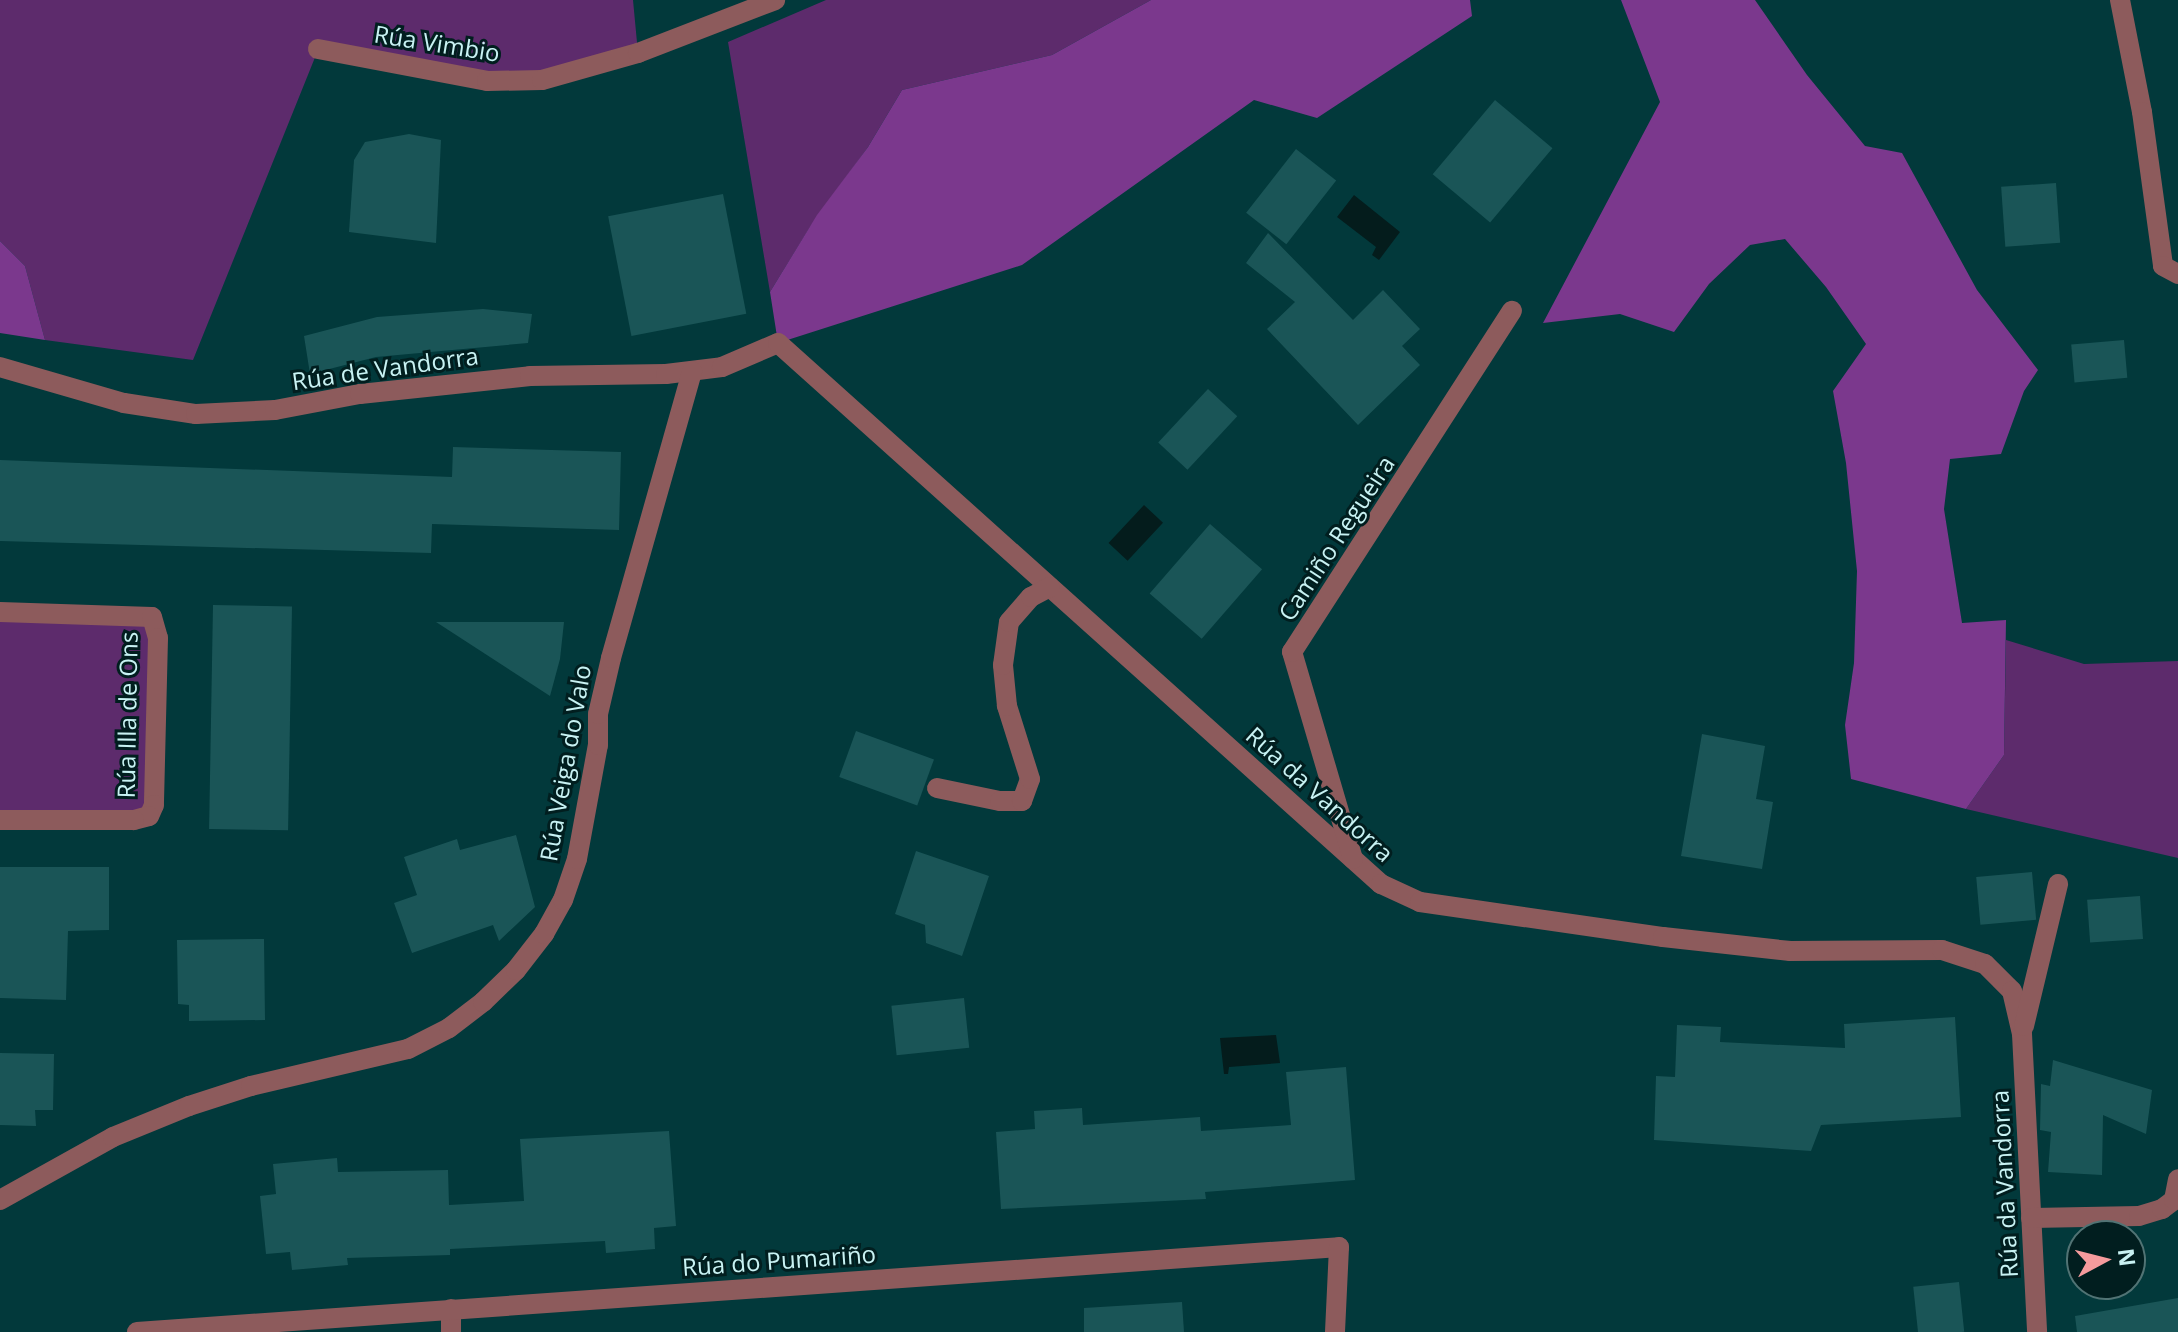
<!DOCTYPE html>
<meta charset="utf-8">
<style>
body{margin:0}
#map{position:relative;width:2178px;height:1332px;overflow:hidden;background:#02393b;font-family:"Open Sans",sans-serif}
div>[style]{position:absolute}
.green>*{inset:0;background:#5d2b6c;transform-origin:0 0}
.forest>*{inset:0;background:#7b388d}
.water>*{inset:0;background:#041c1c;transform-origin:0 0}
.building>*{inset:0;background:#1a5557;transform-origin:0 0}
.minor>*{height:20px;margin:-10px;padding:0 10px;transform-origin:10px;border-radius:10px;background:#8d5b5c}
span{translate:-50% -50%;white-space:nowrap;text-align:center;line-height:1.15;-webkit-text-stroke:6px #011e1f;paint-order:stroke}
.street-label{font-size:24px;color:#c8f2f3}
.north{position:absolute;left:2066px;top:1220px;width:80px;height:80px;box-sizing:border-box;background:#011e1f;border:2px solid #517374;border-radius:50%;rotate:83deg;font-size:22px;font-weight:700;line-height:32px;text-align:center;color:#c8f2f3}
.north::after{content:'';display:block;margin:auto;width:28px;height:36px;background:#f59b9d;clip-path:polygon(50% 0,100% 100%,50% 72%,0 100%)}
</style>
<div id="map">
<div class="green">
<i style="clip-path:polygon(0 0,633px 0,638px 53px,542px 80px,318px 50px,193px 360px,45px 340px,25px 266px,0 241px)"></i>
<i style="clip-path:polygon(826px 0,1151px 0,1052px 55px,902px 90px,868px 147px,810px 227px,770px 292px,728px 42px)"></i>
<i style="left:0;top:612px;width:152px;height:208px;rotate:2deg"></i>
<i style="clip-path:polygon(2006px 640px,2084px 664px,2178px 661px,2178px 858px,1966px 809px,2004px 755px)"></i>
</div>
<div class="forest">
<i style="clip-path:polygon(1151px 0,1470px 0,1472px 16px,1317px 118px,1254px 100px,1022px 265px,778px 343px,770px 292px,817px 215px,868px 147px,902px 90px,1052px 55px)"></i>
<i style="clip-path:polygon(1621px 0,1755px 0,1807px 75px,1865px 146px,1902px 153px,1977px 290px,2038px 370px,2024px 391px,2001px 454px,1950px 459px,1944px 509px,1962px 623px,2006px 620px,2004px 755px,1966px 809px,1851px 779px,1845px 725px,1854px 663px,1857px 571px,1846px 463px,1833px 391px,1866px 344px,1826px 287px,1785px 239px,1750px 245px,1709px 284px,1674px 332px,1620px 314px,1543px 323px,1660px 102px)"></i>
<i style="clip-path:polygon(0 241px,25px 266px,45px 340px,0 333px)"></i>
</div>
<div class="water">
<i style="clip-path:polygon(1354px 195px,1400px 232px,1379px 260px,1372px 255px,1376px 247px,1337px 217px)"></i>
<i style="left:1144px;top:505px;width:26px;height:52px;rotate:43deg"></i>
<i style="clip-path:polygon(1276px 1035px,1280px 1063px,1229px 1067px,1228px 1074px,1224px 1074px,1220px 1038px)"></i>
</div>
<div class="building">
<i style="left:1495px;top:100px;width:75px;height:97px;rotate:40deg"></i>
<i style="clip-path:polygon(409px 134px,441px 140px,436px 243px,349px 232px,354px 160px,365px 142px)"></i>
<i style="left:1296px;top:149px;width:51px;height:81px;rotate:38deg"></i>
<i style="left:2056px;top:183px;width:60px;height:55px;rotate:86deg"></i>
<i style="left:723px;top:194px;width:122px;height:117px;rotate:79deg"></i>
<i style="clip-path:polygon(1268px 233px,1353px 320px,1383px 290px,1420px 329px,1402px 346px,1420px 365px,1358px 425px,1267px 329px,1295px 302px,1246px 263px)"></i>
<i style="clip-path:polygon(483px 309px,532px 314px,528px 343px,376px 357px,310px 374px,304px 336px,377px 317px)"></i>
<i style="left:2124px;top:340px;width:38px;height:53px;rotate:85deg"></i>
<i style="left:1208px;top:389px;width:40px;height:73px;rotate:43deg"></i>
<i style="clip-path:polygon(453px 447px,621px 452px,619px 530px,432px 524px,431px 553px,0 541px,0 460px,452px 477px)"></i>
<i style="left:1210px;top:524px;width:69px;height:92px;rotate:41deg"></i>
<i style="left:213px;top:605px;width:79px;height:224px;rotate:1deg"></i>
<i style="clip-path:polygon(436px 622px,564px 622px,560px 659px,550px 696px)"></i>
<i style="left:856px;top:731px;width:83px;height:49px;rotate:20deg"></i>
<i style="clip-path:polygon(1702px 734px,1765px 746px,1756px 799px,1773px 802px,1762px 869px,1681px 856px)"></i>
<i style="clip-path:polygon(516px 835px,535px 907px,499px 941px,493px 925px,412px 953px,394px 903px,417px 895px,404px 857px,457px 839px,460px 850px)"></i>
<i style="clip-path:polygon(916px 851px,989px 876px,962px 956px,926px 943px,925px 925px,895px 914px)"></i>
<i style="clip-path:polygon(0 867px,109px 867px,109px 930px,68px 931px,66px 1000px,0 998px)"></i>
<i style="left:2032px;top:872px;width:48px;height:56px;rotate:85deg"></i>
<i style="left:2140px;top:896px;width:43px;height:53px;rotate:86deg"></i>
<i style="clip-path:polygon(264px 939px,265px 1020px,189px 1021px,189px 1005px,178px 1004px,177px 940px)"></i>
<i style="left:964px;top:998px;width:50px;height:73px;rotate:84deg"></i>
<i style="clip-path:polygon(1955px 1017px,1961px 1117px,1821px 1125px,1811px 1151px,1654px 1140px,1656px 1076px,1675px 1077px,1677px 1025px,1721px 1027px,1720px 1042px,1845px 1048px,1844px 1024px)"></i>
<i style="clip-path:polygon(0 1053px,54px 1054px,53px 1110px,35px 1110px,36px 1126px,0 1125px)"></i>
<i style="clip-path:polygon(2053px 1060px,2152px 1090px,2146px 1134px,2103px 1115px,2102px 1175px,2048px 1172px,2051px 1132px,2040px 1130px,2041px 1084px,2050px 1086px)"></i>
<i style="clip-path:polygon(1346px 1067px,1355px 1180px,1205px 1192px,1206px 1199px,1001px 1209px,996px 1132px,1035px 1129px,1034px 1111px,1082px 1108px,1083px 1125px,1200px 1117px,1201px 1131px,1291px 1125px,1286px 1072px)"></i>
<i style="clip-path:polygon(669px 1131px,676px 1226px,654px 1228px,655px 1249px,606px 1253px,605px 1241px,450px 1249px,450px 1255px,347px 1258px,348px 1265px,292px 1270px,290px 1252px,266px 1254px,260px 1196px,276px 1194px,273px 1164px,337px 1158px,338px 1172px,448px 1170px,449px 1205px,524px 1201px,520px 1139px)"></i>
<i style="left:1959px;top:1282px;width:50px;height:46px;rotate:84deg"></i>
<i style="clip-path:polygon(2178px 1298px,2178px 1332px,2077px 1332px,2075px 1316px)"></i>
<i style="clip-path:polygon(1182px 1302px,1184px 1332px,1084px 1332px,1084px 1308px)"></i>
</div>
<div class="minor">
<i style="left:2120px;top:0;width:114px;rotate:78.9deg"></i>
<i style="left:2142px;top:112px;width:155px;rotate:82.2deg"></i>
<i style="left:2163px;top:266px;width:17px;rotate:28deg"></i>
<i style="left:318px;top:49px;width:172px;rotate:10.7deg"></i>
<i style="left:487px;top:81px;width:55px;rotate:-1deg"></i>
<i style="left:542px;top:80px;width:100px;rotate:-15.7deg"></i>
<i style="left:638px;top:53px;width:147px;rotate:-21.1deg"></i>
<i style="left:0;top:367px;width:129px;rotate:16.2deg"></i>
<i style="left:124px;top:403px;width:73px;rotate:8.7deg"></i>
<i style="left:196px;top:414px;width:79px;rotate:-2.9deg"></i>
<i style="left:275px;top:410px;width:86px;rotate:-10.7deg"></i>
<i style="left:360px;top:394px;width:171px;rotate:-6deg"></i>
<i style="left:530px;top:376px;width:136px;rotate:-0.8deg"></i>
<i style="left:666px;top:374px;width:56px;rotate:-7.1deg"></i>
<i style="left:722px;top:367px;width:61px;rotate:-23.2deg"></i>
<i style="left:778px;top:343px;width:810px;rotate:41.9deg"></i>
<i style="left:1381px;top:884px;width:43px;rotate:24.8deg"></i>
<i style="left:1420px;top:902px;width:246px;rotate:8.2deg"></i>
<i style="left:1663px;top:937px;width:128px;rotate:6.3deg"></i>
<i style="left:1790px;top:951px;width:152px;rotate:-0.4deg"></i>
<i style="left:1942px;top:950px;width:45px;rotate:18deg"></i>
<i style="left:1985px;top:964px;width:38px;rotate:45deg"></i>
<i style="left:2012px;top:991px;width:44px;rotate:76.9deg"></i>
<i style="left:2022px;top:1034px;width:298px;rotate:87.1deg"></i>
<i style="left:0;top:612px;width:152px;rotate:1.9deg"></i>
<i style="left:152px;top:617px;width:22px;rotate:74deg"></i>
<i style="left:158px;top:638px;width:167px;rotate:91.4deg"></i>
<i style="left:154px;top:805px;width:12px;rotate:114deg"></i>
<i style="left:149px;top:816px;width:16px;rotate:165deg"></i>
<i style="left:134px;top:820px;width:134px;rotate:180deg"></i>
<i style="left:937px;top:788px;width:64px;rotate:11.7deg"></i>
<i style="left:1000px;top:801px;width:22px"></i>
<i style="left:1022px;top:801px;width:23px;rotate:-70deg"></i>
<i style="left:1030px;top:779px;width:77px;rotate:-107.5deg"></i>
<i style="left:1007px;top:706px;width:41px;rotate:-95.6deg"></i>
<i style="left:1003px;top:665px;width:43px;rotate:-82.1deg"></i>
<i style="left:1009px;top:622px;width:33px;rotate:-49deg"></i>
<i style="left:1031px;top:597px;width:21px;rotate:-28deg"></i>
<i style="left:1353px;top:859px;width:216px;rotate:-106.4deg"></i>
<i style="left:1292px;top:652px;width:406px;rotate:-57.2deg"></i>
<i style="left:2024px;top:1026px;width:146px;rotate:-76.5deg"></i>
<i style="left:0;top:1200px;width:129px;rotate:-29.1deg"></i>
<i style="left:113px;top:1137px;width:82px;rotate:-22.2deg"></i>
<i style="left:189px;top:1106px;width:65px;rotate:-17.9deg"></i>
<i style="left:251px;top:1086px;width:161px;rotate:-13.3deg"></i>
<i style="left:408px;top:1049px;width:46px;rotate:-27.1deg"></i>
<i style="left:449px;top:1028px;width:43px;rotate:-37.4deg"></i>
<i style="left:483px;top:1002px;width:46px;rotate:-44.1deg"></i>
<i style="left:516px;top:970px;width:46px;rotate:-52.1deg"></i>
<i style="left:544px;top:934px;width:39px;rotate:-61deg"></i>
<i style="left:563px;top:900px;width:43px;rotate:-71.1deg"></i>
<i style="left:577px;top:859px;width:116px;rotate:-79.6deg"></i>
<i style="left:598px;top:745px;width:31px;rotate:-90deg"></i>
<i style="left:598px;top:714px;width:57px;rotate:-76.9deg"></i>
<i style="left:611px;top:658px;width:298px;rotate:-74.2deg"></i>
<i style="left:2031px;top:1218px;width:108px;rotate:-1.1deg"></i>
<i style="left:2139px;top:1216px;width:24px;rotate:-17deg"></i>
<i style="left:2162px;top:1209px;width:15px;rotate:-37deg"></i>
<i style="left:2174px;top:1200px;width:21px;rotate:-79deg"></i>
<i style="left:451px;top:1309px;width:23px;rotate:90deg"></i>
<i style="left:137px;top:1332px;width:1205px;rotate:-4.04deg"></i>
<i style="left:1339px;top:1247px;width:85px;rotate:92.7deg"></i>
</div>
<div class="street-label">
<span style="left:437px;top:43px;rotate:9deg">Rúa Vimbio</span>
<span style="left:385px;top:368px;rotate:-8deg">Rúa de Vandorra</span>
<span style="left:1336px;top:538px;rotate:-57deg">Camiño Regueira</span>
<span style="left:127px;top:715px;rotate:-89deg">Rúa Illa de Ons</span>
<span style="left:565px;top:763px;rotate:-80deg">Rúa Veiga do Valo</span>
<span style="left:1320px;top:794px;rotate:42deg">Rúa da Vandorra</span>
<span style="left:2004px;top:1184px;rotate:-93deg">Rúa da Vandorra</span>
<span style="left:779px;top:1260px;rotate:-4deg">Rúa do Pumariño</span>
</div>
<div class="north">N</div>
</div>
